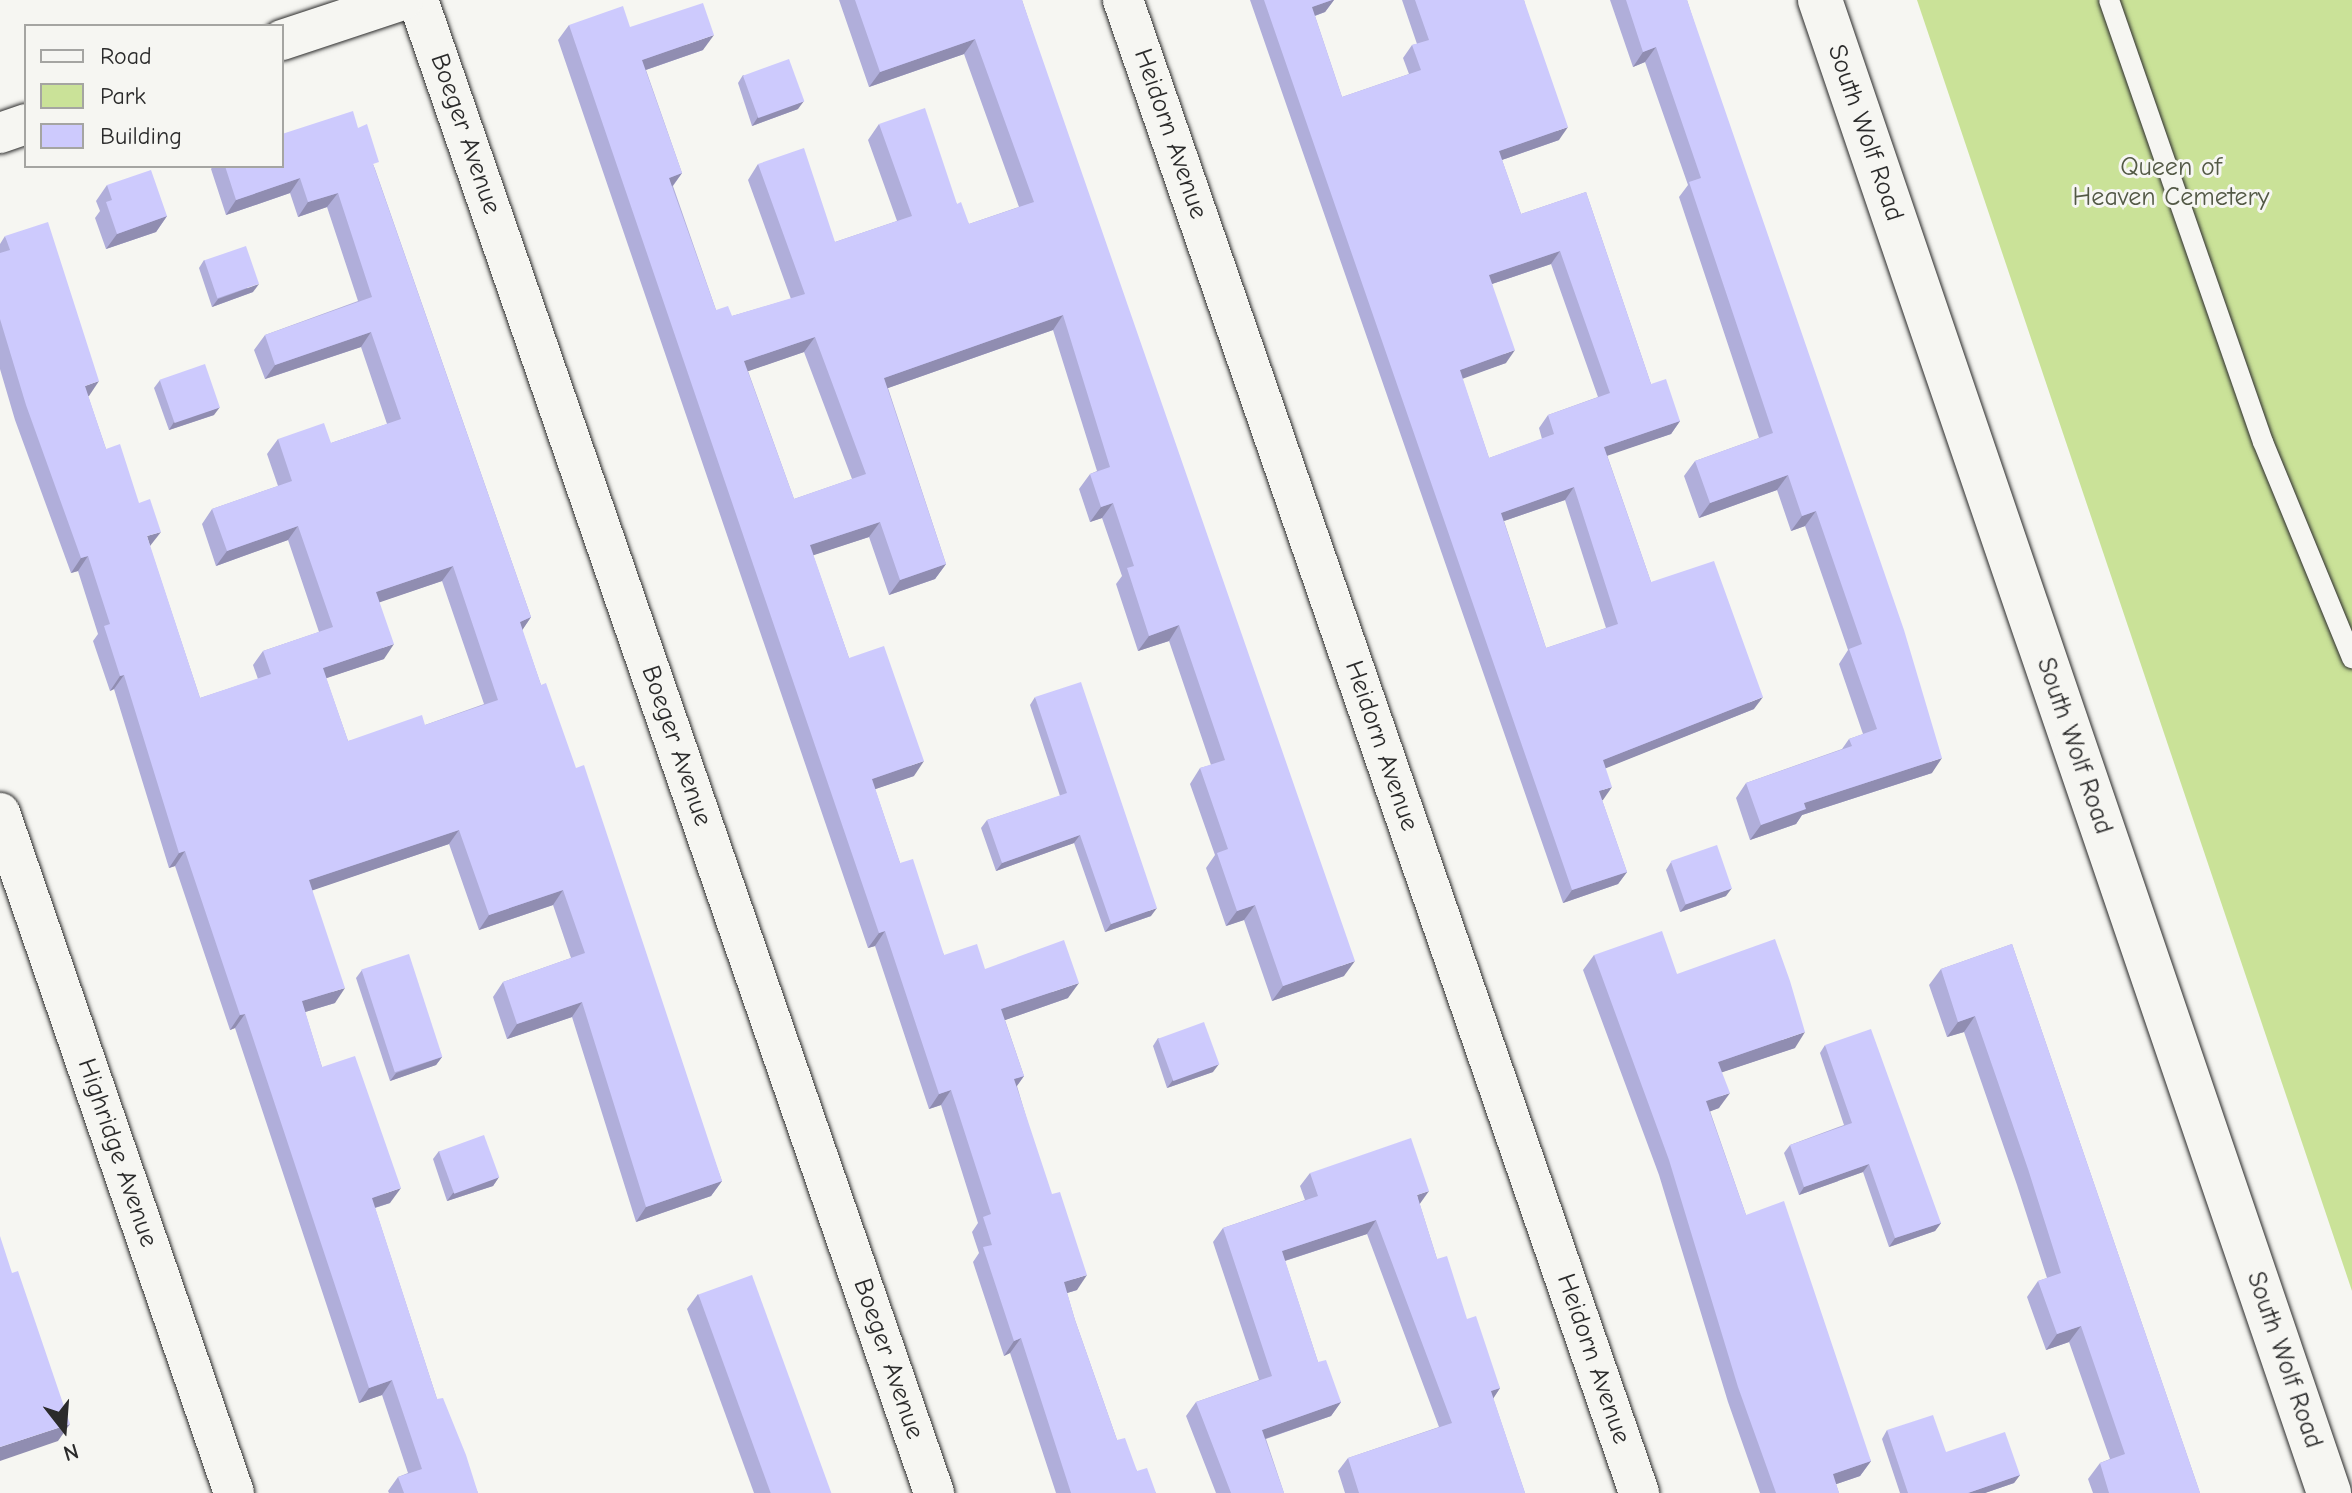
<!DOCTYPE html>
<style>
body{margin:0}
#map{position:relative;width:2352px;height:1493px;overflow:hidden;background:#f6f6f2;font-family:"Comic Neue",sans-serif}
div>[style]{position:absolute}
.green>*{inset:0;background:#cae298}
.roads{filter:drop-shadow(0 0 2px #2b2b2b) drop-shadow(0 0 2px #2b2b2b)}
.service>*{height:20px;margin:-10px;padding:0 10px;transform-origin:10px;border-radius:10px;background:#f6f6f2}
.minor>*{height:40px;margin:-20px;padding:0 20px;transform-origin:20px;border-radius:20px;background:#f6f6f2}
.secondary>*{height:44px;margin:-22px;padding:0 22px;transform-origin:22px;border-radius:22px;background:#f6f6f2}
.wall>*{inset:0;background:#b0aeda}
.shaded-wall>*{inset:0;background:#908db1}
.building>*{inset:0;background:#cdcafd;transform-origin:0 0}
span{translate:-50% -50%;white-space:nowrap;text-align:center;line-height:1.15;-webkit-text-stroke:6px #f6f6f2;paint-order:stroke}
.street-label{font-size:26px;color:#2b2b2b}
.park-label{font-size:26px;color:#535946}
.legend{position:absolute;left:24px;top:24px;width:260px;height:144px;box-sizing:border-box;background:#f6f6f2;border:2px solid #a5a5a2;margin:0;padding:10px 14px;list-style:none;font-size:24px;color:#2b2b2b}
.legend li{display:flex;align-items:center;gap:16px;height:40px}
.legend b{width:40px;border:2px solid #a5a5a2}
.north{position:absolute;left:24px;top:1389px;width:80px;height:80px;-webkit-text-stroke:6px #f6f6f2;paint-order:stroke;rotate:163deg;font-size:22px;font-weight:700;line-height:32px;text-align:center;color:#2b2b2b}
.north::after{content:'';display:block;margin:auto;width:28px;height:36px;background:#2b2b2b;clip-path:polygon(50% 0,100% 100%,50% 72%,0 100%)}
</style>
<div id="map">
<div class="green">
<i style="clip-path:polygon(1917px 0,2352px 0,2352px 1291px)"></i>
</div>
<div class="roads">
<div class="service">
<i style="left:2109px;top:0;width:468px;rotate:70.8deg"></i>
<i style="left:2263px;top:442px;width:234px;rotate:67.6deg"></i>
</div>
<div class="minor">
<i style="left:418px;top:0;width:1580px;rotate:70.93deg"></i>
<i style="left:1123px;top:0;width:1580px;rotate:70.93deg"></i>
<i style="left:282px;top:40px;width:127px;rotate:-18.3deg"></i>
<i style="left:0;top:133px;width:28px;rotate:-19deg"></i>
<i style="left:0;top:813px;width:719px;rotate:71.01deg"></i>
</div>
<div class="secondary">
<i style="left:1820px;top:0;width:1577px;rotate:71.17deg"></i>
</div>
</div>
<div class="wall">
<i style="clip-path:polygon(evenodd,839px 0,1022px 0,1344px 976px,1272px 1001px,1244px 920px,1226px 926px,1206px 868px,1215px 855px,1190px 784px,1200px 768px,1211px 765px,1169px 641px,1138px 651px,1116px 584px,1122px 576px,1102px 518px,1090px 522px,1079px 489px,1090px 474px,1097px 471px,1053px 330px,888px 388px,946px 564px,935px 579px,889px 595px,869px 537px,813px 555px,849px 658px,914px 776px,875px 789px,900px 863px,944px 955px,1068px 998px,1005px 1020px,1024px 1076px,1017px 1086px,1077px 1290px,1067px 1293px,1075px 1320px,1117px 1440px,1137px 1471px,1156px 1493px,1056px 1493px,1010px 1353px,1004px 1356px,973px 1262px,979px 1253px,972px 1232px,978px 1223px,941px 1105px,929px 1109px,875px 946px,868px 948px,558px 40px,569px 25px,630px 27px,703px 50px,646px 70px,682px 173px,673px 186px,716px 310px,732px 316px,791px 299px,748px 180px,758px 164px,835px 242px,897px 221px,868px 140px,879px 124px,957px 204px,969px 224px,1019px 207px,964px 54px,869px 87px,839px 0,804px 352px,852px 479px,794px 499px,748px 371px,804px 352px)"></i>
<i style="clip-path:polygon(evenodd,1250px 0,1334px 0,1325px 12px,1315px 16px,1342px 97px,1409px 74px,1403px 58px,1412px 45px,1417px 44px,1402px 0,1524px 0,1559px 140px,1502px 160px,1521px 214px,1586px 192px,1651px 384px,1680px 421px,1671px 434px,1607px 455px,1651px 582px,1754px 709px,1605px 768px,1602px 800px,1627px 872px,1618px 884px,1563px 903px,1250px 0,1551px 264px,1598px 397px,1548px 415px,1539px 428px,1542px 439px,1489px 458px,1462px 378px,1506px 363px,1492px 284px,1551px 264px,1250px 0,1565px 500px,1606px 628px,1546px 648px,1504px 521px,1565px 500px)"></i>
<i style="clip-path:polygon(1610px 0,1687px 0,1932px 773px,1802px 815px,1796px 824px,1750px 840px,1736px 798px,1746px 783px,1842px 749px,1849px 739px,1863px 734px,1839px 664px,1848px 650px,1805px 526px,1791px 531px,1777px 490px,1699px 518px,1684px 476px,1695px 461px,1759px 438px,1679px 197px,1688px 185px,1645px 62px,1633px 67px)"></i>
<i style="clip-path:polygon(743px 75px,798px 109px,752px 126px,738px 83px)"></i>
<i style="clip-path:polygon(evenodd,358px 128px,375px 169px,531px 617px,522px 630px,541px 685px,722px 1181px,711px 1196px,636px 1222px,572px 1017px,507px 1039px,493px 997px,503px 982px,571px 958px,553px 905px,479px 930px,449px 844px,312px 890px,335px 1003px,305px 1012px,322px 1067px,390px 1203px,375px 1208px,437px 1399px,478px 1493px,389px 1493px,388px 1491px,398px 1477px,408px 1473px,382px 1395px,359px 1403px,235px 1028px,230px 1030px,175px 866px,169px 868px,114px 689px,110px 691px,93px 641px,98px 634px,78px 571px,71px 573px,15px 420px,0 369px,0 244px,5px 236px,88px 396px,106px 449px,150px 547px,200px 698px,258px 679px,253px 665px,263px 651px,319px 632px,288px 540px,216px 566px,202px 524px,212px 509px,278px 486px,267px 454px,278px 439px,331px 443px,387px 424px,361px 347px,265px 379px,254px 350px,265px 335px,358px 301px,327px 207px,298px 217px,290px 193px,226px 215px,211px 169px,213px 166px,282px 166px,358px 128px,442px 581px,484px 704px,425px 725px,348px 741px,326px 678px,384px 659px,379px 602px,442px 581px)"></i>
<i style="clip-path:polygon(107px 185px,167px 216px,156px 232px,106px 249px,95px 218px,100px 211px,96px 201px)"></i>
<i style="clip-path:polygon(204px 260px,253px 292px,212px 307px,199px 268px)"></i>
<i style="clip-path:polygon(160px 380px,214px 415px,169px 430px,154px 388px)"></i>
<i style="clip-path:polygon(1035px 697px,1151px 916px,1105px 932px,1074px 843px,996px 871px,981px 828px,987px 820px,1060px 796px,1030px 705px)"></i>
<i style="clip-path:polygon(1671px 862px,1726px 896px,1680px 912px,1666px 870px)"></i>
<i style="clip-path:polygon(2012px 944px,2200px 1493px,2093px 1493px,2088px 1479px,2100px 1463px,2110px 1459px,2069px 1342px,2046px 1350px,2027px 1297px,2038px 1281px,2047px 1278px,2017px 1185px,1964px 1032px,1947px 1037px,1929px 985px,1941px 969px)"></i>
<i style="clip-path:polygon(1594px 955px,1677px 974px,1795px 1048px,1722px 1072px,1719px 1108px,1710px 1111px,1746px 1215px,1871px 1461px,1860px 1476px,1836px 1484px,1839px 1493px,1760px 1493px,1728px 1402px,1659px 1175px,1583px 970px)"></i>
<i style="clip-path:polygon(362px 970px,442px 1057px,436px 1065px,390px 1081px,356px 978px)"></i>
<i style="clip-path:polygon(1158px 1038px,1213px 1072px,1167px 1088px,1153px 1046px)"></i>
<i style="clip-path:polygon(1825px 1045px,1941px 1223px,1935px 1231px,1889px 1247px,1863px 1172px,1799px 1195px,1784px 1153px,1790px 1145px,1844px 1125px,1820px 1053px)"></i>
<i style="clip-path:polygon(439px 1151px,499px 1177px,493px 1186px,447px 1201px,433px 1159px)"></i>
<i style="clip-path:polygon(1310px 1173px,1420px 1205px,1437px 1259px,1500px 1388px,1493px 1398px,1525px 1493px,1345px 1493px,1338px 1471px,1348px 1458px,1439px 1427px,1367px 1234px,1285px 1261px,1318px 1362px,1341px 1402px,1331px 1416px,1266px 1439px,1284px 1493px,1216px 1493px,1186px 1416px,1196px 1402px,1259px 1380px,1213px 1242px,1223px 1228px,1305px 1200px,1300px 1186px)"></i>
<i style="clip-path:polygon(698px 1294px,831px 1493px,754px 1493px,687px 1309px)"></i>
<i style="clip-path:polygon(1887px 1430px,1946px 1452px,2020px 1475px,2014px 1483px,1985px 1493px,1900px 1493px,1882px 1439px)"></i>
</div>
<div class="shaded-wall">
<i style="clip-path:polygon(1332px 0,1334px 0,1325px 12px,1303px 20px,1312px 7px)"></i>
<i style="clip-path:polygon(714px 35px,703px 50px,631px 75px,642px 60px)"></i>
<i style="clip-path:polygon(975px 39px,964px 54px,869px 87px,880px 72px)"></i>
<i style="clip-path:polygon(1656px 47px,1645px 62px,1633px 67px,1643px 52px)"></i>
<i style="clip-path:polygon(804px 101px,798px 109px,752px 126px,758px 117px)"></i>
<i style="clip-path:polygon(1568px 127px,1559px 140px,1490px 164px,1499px 151px)"></i>
<i style="clip-path:polygon(682px 173px,671px 188px,669px 178px)"></i>
<i style="clip-path:polygon(300px 178px,290px 193px,226px 215px,236px 200px)"></i>
<i style="clip-path:polygon(338px 193px,327px 207px,298px 217px,308px 202px)"></i>
<i style="clip-path:polygon(167px 216px,156px 232px,106px 249px,117px 234px)"></i>
<i style="clip-path:polygon(1560px 251px,1551px 264px,1480px 288px,1489px 275px)"></i>
<i style="clip-path:polygon(259px 284px,253px 292px,212px 307px,218px 299px)"></i>
<i style="clip-path:polygon(1063px 315px,1053px 330px,874px 393px,884px 378px)"></i>
<i style="clip-path:polygon(371px 332px,361px 347px,265px 379px,275px 365px)"></i>
<i style="clip-path:polygon(815px 337px,804px 352px,734px 376px,744px 361px)"></i>
<i style="clip-path:polygon(1515px 350px,1506px 363px,1451px 383px,1460px 370px)"></i>
<i style="clip-path:polygon(99px 381px,89px 396px,74px 400px,85px 386px)"></i>
<i style="clip-path:polygon(220px 407px,214px 415px,169px 430px,174px 422px)"></i>
<i style="clip-path:polygon(1680px 421px,1671px 434px,1595px 460px,1604px 447px)"></i>
<i style="clip-path:polygon(1788px 475px,1777px 490px,1699px 518px,1710px 503px)"></i>
<i style="clip-path:polygon(1574px 487px,1565px 500px,1492px 525px,1501px 513px)"></i>
<i style="clip-path:polygon(1113px 503px,1102px 518px,1090px 522px,1101px 507px)"></i>
<i style="clip-path:polygon(1816px 511px,1805px 526px,1791px 531px,1802px 516px)"></i>
<i style="clip-path:polygon(880px 522px,869px 537px,799px 560px,810px 545px)"></i>
<i style="clip-path:polygon(298px 526px,288px 540px,216px 566px,227px 551px)"></i>
<i style="clip-path:polygon(161px 532px,150px 546px,147px 536px)"></i>
<i style="clip-path:polygon(88px 556px,78px 571px,71px 573px,81px 558px)"></i>
<i style="clip-path:polygon(946px 564px,935px 579px,889px 595px,900px 580px)"></i>
<i style="clip-path:polygon(453px 566px,442px 581px,366px 607px,376px 592px)"></i>
<i style="clip-path:polygon(531px 617px,521px 632px,520px 622px)"></i>
<i style="clip-path:polygon(1179px 625px,1169px 641px,1138px 651px,1149px 636px)"></i>
<i style="clip-path:polygon(394px 644px,384px 659px,312px 683px,323px 668px)"></i>
<i style="clip-path:polygon(124px 675px,114px 689px,110px 691px,120px 676px)"></i>
<i style="clip-path:polygon(1763px 697px,1754px 709px,1594px 773px,1603px 760px)"></i>
<i style="clip-path:polygon(1942px 758px,1932px 773px,1802px 815px,1796px 824px,1750px 840px,1761px 825px,1804px 803px)"></i>
<i style="clip-path:polygon(924px 761px,914px 776px,861px 794px,872px 779px)"></i>
<i style="clip-path:polygon(1612px 787px,1603px 800px,1590px 804px,1599px 791px)"></i>
<i style="clip-path:polygon(459px 830px,449px 844px,299px 895px,309px 880px)"></i>
<i style="clip-path:polygon(1080px 835px,1074px 843px,996px 871px,1002px 863px)"></i>
<i style="clip-path:polygon(185px 851px,175px 866px,169px 868px,179px 853px)"></i>
<i style="clip-path:polygon(1627px 872px,1618px 884px,1563px 903px,1572px 890px)"></i>
<i style="clip-path:polygon(1732px 888px,1726px 896px,1680px 912px,1686px 904px)"></i>
<i style="clip-path:polygon(563px 890px,553px 905px,479px 930px,489px 915px)"></i>
<i style="clip-path:polygon(1255px 905px,1244px 920px,1226px 926px,1237px 911px)"></i>
<i style="clip-path:polygon(1157px 908px,1151px 916px,1105px 932px,1111px 924px)"></i>
<i style="clip-path:polygon(885px 931px,875px 946px,868px 948px,879px 933px)"></i>
<i style="clip-path:polygon(1355px 961px,1344px 976px,1272px 1001px,1283px 986px)"></i>
<i style="clip-path:polygon(1079px 983px,1068px 998px,991px 1025px,1001px 1009px)"></i>
<i style="clip-path:polygon(345px 988px,335px 1003px,292px 1016px,302px 1001px)"></i>
<i style="clip-path:polygon(582px 1002px,572px 1017px,507px 1039px,517px 1024px)"></i>
<i style="clip-path:polygon(245px 1014px,235px 1028px,230px 1030px,240px 1015px)"></i>
<i style="clip-path:polygon(1975px 1016px,1964px 1032px,1947px 1037px,1958px 1022px)"></i>
<i style="clip-path:polygon(1805px 1032px,1795px 1048px,1708px 1077px,1718px 1062px)"></i>
<i style="clip-path:polygon(442px 1057px,436px 1065px,390px 1081px,396px 1073px)"></i>
<i style="clip-path:polygon(1219px 1064px,1213px 1072px,1167px 1088px,1173px 1080px)"></i>
<i style="clip-path:polygon(1024px 1076px,1013px 1091px,1014px 1079px)"></i>
<i style="clip-path:polygon(951px 1090px,941px 1105px,929px 1109px,939px 1094px)"></i>
<i style="clip-path:polygon(1730px 1093px,1719px 1108px,1696px 1117px,1706px 1101px)"></i>
<i style="clip-path:polygon(1869px 1164px,1863px 1172px,1799px 1195px,1804px 1187px)"></i>
<i style="clip-path:polygon(499px 1177px,493px 1186px,447px 1201px,453px 1193px)"></i>
<i style="clip-path:polygon(722px 1181px,711px 1196px,636px 1222px,646px 1207px)"></i>
<i style="clip-path:polygon(401px 1188px,390px 1203px,361px 1212px,372px 1198px)"></i>
<i style="clip-path:polygon(1429px 1191px,1419px 1205px,1417px 1195px)"></i>
<i style="clip-path:polygon(1376px 1220px,1367px 1234px,1272px 1265px,1282px 1251px)"></i>
<i style="clip-path:polygon(1941px 1223px,1935px 1231px,1889px 1247px,1895px 1238px)"></i>
<i style="clip-path:polygon(1087px 1275px,1077px 1290px,1054px 1297px,1064px 1282px)"></i>
<i style="clip-path:polygon(2081px 1326px,2069px 1342px,2046px 1350px,2057px 1334px)"></i>
<i style="clip-path:polygon(1021px 1338px,1010px 1353px,1004px 1356px,1014px 1341px)"></i>
<i style="clip-path:polygon(392px 1380px,382px 1395px,359px 1403px,369px 1388px)"></i>
<i style="clip-path:polygon(1500px 1388px,1491px 1402px,1491px 1391px)"></i>
<i style="clip-path:polygon(1341px 1402px,1331px 1416px,1253px 1443px,1262px 1430px)"></i>
<i style="clip-path:polygon(70px 1424px,58px 1441px,0 1461px,0 1447px)"></i>
<i style="clip-path:polygon(1871px 1461px,1860px 1476px,1822px 1489px,1833px 1474px)"></i>
<i style="clip-path:polygon(2020px 1475px,2014px 1483px,1985px 1493px,1968px 1493px)"></i>
</div>
<div class="building">
<i style="clip-path:polygon(evenodd,855px 0,1022px 0,1355px 961px,1283px 986px,1255px 905px,1237px 911px,1217px 853px,1228px 849px,1200px 768px,1225px 760px,1179px 625px,1149px 636px,1127px 568px,1134px 566px,1113px 503px,1101px 507px,1090px 474px,1110px 467px,1063px 315px,884px 378px,946px 564px,900px 580px,880px 522px,810px 545px,849px 658px,884px 646px,924px 761px,872px 779px,900px 863px,913px 859px,944px 955px,977px 944px,985px 969px,1064px 940px,1079px 983px,1001px 1009px,1024px 1076px,1014px 1079px,1052px 1194px,1060px 1192px,1087px 1275px,1064px 1282px,1075px 1320px,1117px 1440px,1125px 1438px,1137px 1471px,1147px 1468px,1156px 1493px,1071px 1493px,1021px 1338px,1014px 1341px,983px 1247px,992px 1245px,983px 1217px,991px 1214px,951px 1090px,939px 1094px,885px 931px,879px 933px,569px 25px,623px 6px,630px 27px,703px 3px,714px 35px,642px 60px,682px 173px,669px 178px,716px 310px,728px 306px,732px 316px,805px 294px,758px 164px,804px 148px,835px 242px,912px 216px,879px 124px,925px 108px,957px 204px,961px 202px,969px 224px,1034px 202px,975px 39px,880px 72px,855px 0,815px 337px,866px 474px,794px 499px,744px 361px,815px 337px)"></i>
<i style="clip-path:polygon(evenodd,1264px 0,1332px 0,1312px 7px,1342px 97px,1421px 70px,1412px 45px,1429px 40px,1415px 0,1524px 0,1568px 127px,1499px 151px,1521px 214px,1586px 192px,1651px 384px,1666px 379px,1680px 421px,1604px 447px,1651px 582px,1714px 561px,1763px 697px,1603px 760px,1612px 787px,1599px 791px,1627px 872px,1572px 890px,1264px 0,1560px 251px,1610px 393px,1548px 415px,1554px 434px,1489px 458px,1460px 370px,1515px 350px,1489px 275px,1560px 251px,1264px 0,1574px 487px,1618px 624px,1546px 648px,1501px 513px,1574px 487px)"></i>
<i style="clip-path:polygon(1626px 0,1687px 0,1904px 630px,1942px 758px,1804px 803px,1806px 809px,1761px 825px,1746px 783px,1852px 746px,1849px 739px,1877px 729px,1849px 649px,1862px 644px,1816px 511px,1802px 516px,1788px 475px,1710px 503px,1695px 461px,1773px 433px,1689px 182px,1701px 178px,1656px 47px,1643px 52px)"></i>
<i style="left:789px;top:59px;width:45px;height:49px;rotate:70deg"></i>
<i style="clip-path:polygon(evenodd,353px 111px,358px 128px,367px 124px,379px 162px,373px 164px,531px 617px,520px 622px,541px 685px,546px 683px,576px 768px,584px 765px,722px 1181px,646px 1207px,582px 1002px,517px 1024px,503px 982px,585px 953px,563px 890px,489px 915px,459px 830px,309px 880px,345px 988px,302px 1001px,322px 1067px,355px 1056px,401px 1188px,372px 1198px,437px 1399px,443px 1398px,466px 1455px,478px 1493px,404px 1493px,398px 1477px,422px 1469px,392px 1380px,369px 1388px,245px 1014px,240px 1015px,185px 851px,179px 853px,124px 675px,120px 676px,104px 626px,110px 624px,88px 556px,81px 558px,26px 405px,0 319px,0 253px,10px 250px,5px 236px,48px 222px,99px 381px,85px 386px,106px 449px,120px 444px,139px 503px,150px 499px,161px 532px,147px 536px,200px 698px,271px 674px,263px 651px,333px 627px,298px 526px,227px 551px,212px 509px,292px 481px,278px 439px,324px 423px,331px 443px,401px 419px,371px 332px,275px 365px,265px 335px,372px 297px,338px 193px,308px 202px,300px 178px,236px 200px,225px 166px,282px 166px,282px 134px,353px 111px,453px 566px,498px 700px,425px 725px,422px 715px,348px 741px,323px 668px,394px 644px,376px 592px,453px 566px)"></i>
<i style="clip-path:polygon(151px 170px,167px 216px,117px 234px,106px 202px,112px 200px,107px 185px)"></i>
<i style="left:246px;top:246px;width:40px;height:44px;rotate:71deg"></i>
<i style="left:205px;top:364px;width:46px;height:48px;rotate:71deg"></i>
<i style="clip-path:polygon(1081px 682px,1157px 908px,1111px 924px,1080px 835px,1002px 863px,987px 820px,1067px 793px,1035px 697px)"></i>
<i style="left:1717px;top:845px;width:46px;height:49px;rotate:71deg"></i>
<i style="clip-path:polygon(1662px 931px,1677px 974px,1775px 939px,1790px 981px,1805px 1032px,1718px 1062px,1730px 1093px,1706px 1101px,1746px 1215px,1784px 1201px,1871px 1461px,1833px 1474px,1839px 1493px,1776px 1493px,1738px 1387px,1669px 1160px,1594px 955px)"></i>
<i style="clip-path:polygon(2012px 944px,2200px 1493px,2109px 1493px,2100px 1463px,2125px 1454px,2081px 1326px,2057px 1334px,2038px 1281px,2061px 1273px,2028px 1169px,1975px 1016px,1958px 1022px,1941px 969px)"></i>
<i style="left:409px;top:954px;width:108px;height:50px;rotate:72deg"></i>
<i style="left:1204px;top:1022px;width:45px;height:49px;rotate:70deg"></i>
<i style="clip-path:polygon(1871px 1029px,1941px 1223px,1895px 1238px,1869px 1164px,1804px 1187px,1790px 1145px,1852px 1123px,1825px 1045px)"></i>
<i style="left:484px;top:1135px;width:45px;height:48px;rotate:70deg"></i>
<i style="clip-path:polygon(1411px 1138px,1429px 1191px,1417px 1195px,1437px 1259px,1447px 1256px,1467px 1319px,1476px 1316px,1500px 1388px,1491px 1391px,1525px 1493px,1359px 1493px,1348px 1458px,1452px 1423px,1376px 1220px,1282px 1251px,1318px 1362px,1326px 1360px,1341px 1402px,1262px 1430px,1284px 1493px,1231px 1493px,1196px 1402px,1272px 1376px,1223px 1228px,1318px 1196px,1310px 1173px)"></i>
<i style="clip-path:polygon(0 1236px,12px 1273px,18px 1271px,70px 1424px,0 1447px)"></i>
<i style="left:752px;top:1275px;width:232px;height:57px;rotate:70deg"></i>
<i style="clip-path:polygon(1933px 1415px,1946px 1452px,2005px 1432px,2020px 1475px,1968px 1493px,1908px 1493px,1887px 1430px)"></i>
</div>
<div class="street-label">
<span style="left:1865px;top:133px;rotate:71deg">South Wolf Road</span>
<span style="left:465px;top:134px;rotate:71deg">Boeger Avenue</span>
<span style="left:1170px;top:134px;rotate:71deg">Heidorn Avenue</span>
<span style="left:676px;top:746px;rotate:71deg">Boeger Avenue</span>
<span style="left:1381px;top:746px;rotate:71deg">Heidorn Avenue</span>
<span style="left:2074px;top:746px;rotate:71deg">South Wolf Road</span>
<span style="left:117px;top:1153px;rotate:71deg">Highridge Avenue</span>
<span style="left:888px;top:1359px;rotate:71deg">Boeger Avenue</span>
<span style="left:1593px;top:1359px;rotate:71deg">Heidorn Avenue</span>
<span style="left:2284px;top:1360px;rotate:71deg">South Wolf Road</span>
</div>
<div class="park-label">
<span style="left:2171px;top:183px">Queen of<br>Heaven Cemetery</span>
</div>
<ul class="legend">
<li><b style="height:10px;background:#f6f6f2"></b>Road</li>
<li><b style="height:22px;background:#cae298"></b>Park</li>
<li><b style="height:22px;background:#cdcafd"></b>Building</li>
</ul>
<div class="north">N</div>
</div>
